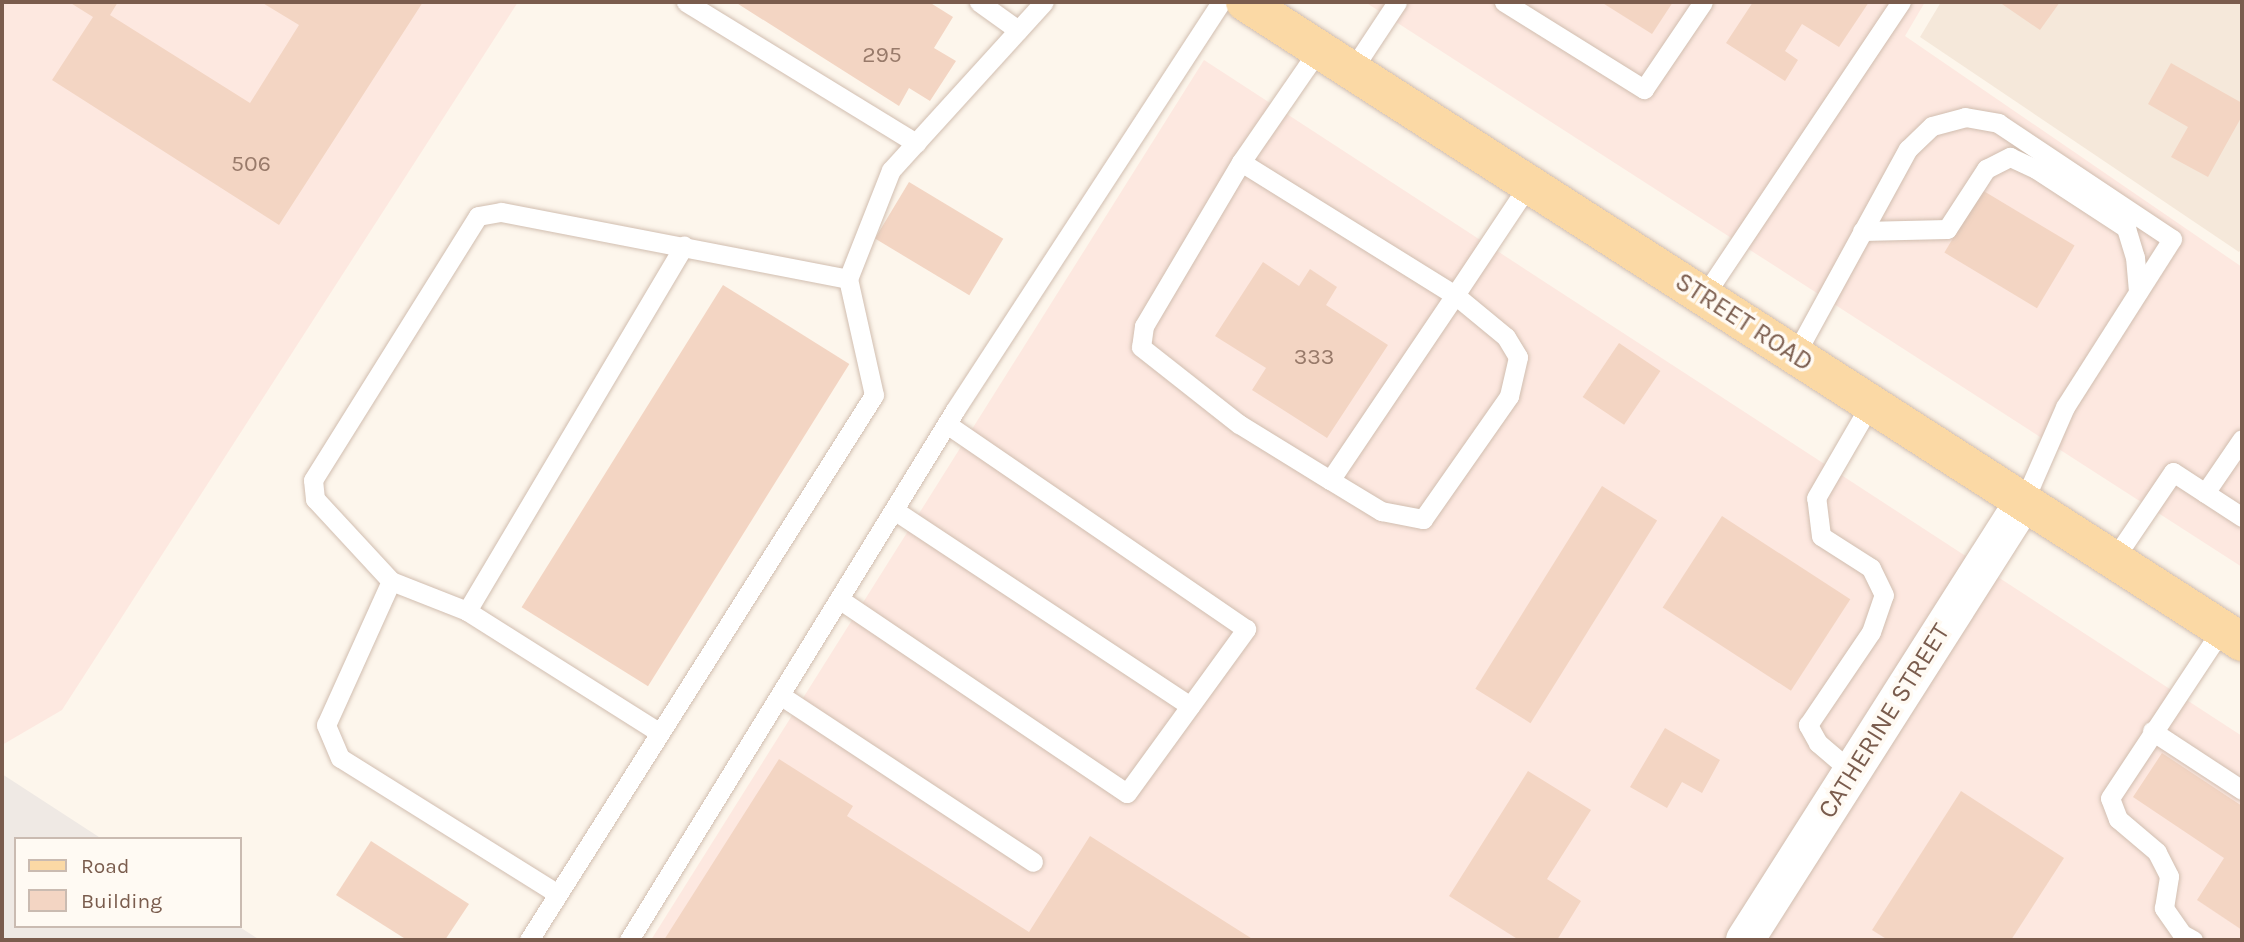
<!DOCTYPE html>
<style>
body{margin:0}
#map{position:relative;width:2244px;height:942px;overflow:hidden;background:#fdf6ec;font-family:Karla,sans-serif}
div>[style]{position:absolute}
.residential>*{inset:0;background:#f5e8da}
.commercial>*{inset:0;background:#fde8e0}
.industrial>*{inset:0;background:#efe9e4}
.building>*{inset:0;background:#f3d5c3;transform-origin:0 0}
.roads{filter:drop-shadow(0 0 2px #d1beb0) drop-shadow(0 0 2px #d1beb0)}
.lane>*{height:19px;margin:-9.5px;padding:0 9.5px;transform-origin:9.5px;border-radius:9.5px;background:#fff}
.street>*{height:38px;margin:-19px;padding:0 19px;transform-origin:19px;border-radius:19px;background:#fff}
.primary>*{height:38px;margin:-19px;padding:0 19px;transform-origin:19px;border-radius:19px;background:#fbd9a5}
span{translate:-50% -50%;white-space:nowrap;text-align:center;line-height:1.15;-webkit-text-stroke:7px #fffaf3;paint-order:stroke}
.number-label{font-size:23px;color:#987a6a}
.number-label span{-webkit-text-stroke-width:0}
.street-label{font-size:26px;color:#7a5c4d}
.frame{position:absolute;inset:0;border:4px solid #7a5c4d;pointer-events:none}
.legend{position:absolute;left:14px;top:837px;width:228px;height:91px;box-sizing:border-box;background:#fffaf3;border:2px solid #cabbb1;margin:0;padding:9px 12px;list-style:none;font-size:21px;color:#7a5c4d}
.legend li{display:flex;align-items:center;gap:14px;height:35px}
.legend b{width:35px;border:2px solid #cabbb1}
</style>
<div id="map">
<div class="residential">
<i style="clip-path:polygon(1941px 2px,2242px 2px,2242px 248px,2239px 252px,1920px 37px)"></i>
</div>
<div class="commercial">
<i style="clip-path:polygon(2px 2px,518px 2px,62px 710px,2px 745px)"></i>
<i style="clip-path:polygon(1365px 2px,1925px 2px,1905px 36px,2242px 267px,2242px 567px)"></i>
<i style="clip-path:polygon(1204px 60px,2242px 736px,2242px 940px,651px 940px)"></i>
</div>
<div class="industrial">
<i style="clip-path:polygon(2px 774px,102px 839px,16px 839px,16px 926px,238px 926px,260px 940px,2px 940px)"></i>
</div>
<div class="building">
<i style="clip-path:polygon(69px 2px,118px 2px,110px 15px,250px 103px,299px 25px,261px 2px,423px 2px,279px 225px,52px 80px,93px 17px)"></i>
<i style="clip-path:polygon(735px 2px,929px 2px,953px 17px,934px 48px,956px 61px,930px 101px,909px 88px,899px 106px)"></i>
<i style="clip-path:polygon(1601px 2px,1673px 2px,1652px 34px)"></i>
<i style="clip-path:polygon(1753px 2px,1869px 2px,1839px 47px,1802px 24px,1785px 51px,1798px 60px,1785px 81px,1726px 43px)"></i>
<i style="clip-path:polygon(1999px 2px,2060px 2px,2040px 30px)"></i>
<i style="clip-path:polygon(2171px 63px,2242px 103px,2242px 116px,2208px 177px,2171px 157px,2188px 127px,2148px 104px)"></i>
<i style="left:909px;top:182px;width:110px;height:66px;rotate:31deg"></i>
<i style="left:1982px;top:190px;width:108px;height:73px;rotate:31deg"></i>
<i style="clip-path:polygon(1263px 262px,1299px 286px,1310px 269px,1337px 287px,1326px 305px,1388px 345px,1327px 438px,1252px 390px,1266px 368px,1215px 336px)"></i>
<i style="left:723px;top:285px;width:149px;height:380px;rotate:32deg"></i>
<i style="left:1619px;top:343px;width:50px;height:65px;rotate:34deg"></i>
<i style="left:1602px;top:486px;width:65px;height:239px;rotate:32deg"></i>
<i style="left:1722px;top:516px;width:153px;height:109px;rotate:33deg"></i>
<i style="clip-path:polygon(1665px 728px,1720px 760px,1702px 793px,1682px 782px,1667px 808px,1630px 787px)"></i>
<i style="clip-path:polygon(2162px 753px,2242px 806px,2242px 930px,2197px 900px,2224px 858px,2133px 797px)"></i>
<i style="clip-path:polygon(779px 759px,853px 806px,847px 816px,1029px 932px,1090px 836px,1254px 940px,664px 940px)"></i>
<i style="clip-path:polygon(1528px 771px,1591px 810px,1547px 879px,1581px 901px,1557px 940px,1519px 940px,1449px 896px)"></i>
<i style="clip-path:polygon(1961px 791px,2064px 858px,2011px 940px,1888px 940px,1872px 930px)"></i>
<i style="clip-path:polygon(371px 841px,469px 904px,445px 940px,407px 940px,336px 895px)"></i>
</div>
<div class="roads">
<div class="lane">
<i style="left:686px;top:2px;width:270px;rotate:31.5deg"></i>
<i style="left:979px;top:2px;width:48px;rotate:35.7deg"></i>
<i style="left:1504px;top:2px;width:165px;rotate:31.9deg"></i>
<i style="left:1644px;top:89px;width:105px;rotate:-55.9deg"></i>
<i style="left:1319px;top:49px;width:137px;rotate:124.6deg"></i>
<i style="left:1241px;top:162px;width:252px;rotate:31.9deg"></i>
<i style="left:1455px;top:295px;width:133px;rotate:-56.3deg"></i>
<i style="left:1352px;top:70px;width:82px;rotate:-56.5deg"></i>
<i style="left:1241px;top:162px;width:191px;rotate:120.6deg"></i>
<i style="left:1144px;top:326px;width:21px;rotate:98deg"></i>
<i style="left:1141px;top:347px;width:125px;rotate:38.2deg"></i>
<i style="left:1239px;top:424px;width:107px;rotate:31.6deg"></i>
<i style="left:1330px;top:480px;width:60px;rotate:31.3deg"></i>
<i style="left:1381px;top:511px;width:43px;rotate:10.8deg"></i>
<i style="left:1423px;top:519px;width:150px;rotate:-55deg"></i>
<i style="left:1509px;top:396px;width:40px;rotate:-77deg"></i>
<i style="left:1518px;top:357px;width:23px;rotate:-121deg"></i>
<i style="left:1506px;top:337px;width:66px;rotate:-140.5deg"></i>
<i style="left:1455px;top:295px;width:223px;rotate:124deg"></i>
<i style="left:1862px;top:231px;width:85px;rotate:-1.3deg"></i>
<i style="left:1947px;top:229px;width:72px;rotate:-57deg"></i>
<i style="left:1986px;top:169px;width:27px;rotate:-27deg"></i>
<i style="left:2010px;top:157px;width:29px;rotate:25deg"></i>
<i style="left:2036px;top:169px;width:108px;rotate:33.2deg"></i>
<i style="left:2126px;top:228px;width:30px;rotate:73deg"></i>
<i style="left:2135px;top:257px;width:35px;rotate:85deg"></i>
<i style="left:1704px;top:296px;width:354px;rotate:-56.2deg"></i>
<i style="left:1795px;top:355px;width:235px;rotate:-61.3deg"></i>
<i style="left:1908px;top:149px;width:33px;rotate:-44deg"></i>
<i style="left:1932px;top:126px;width:34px;rotate:-15deg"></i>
<i style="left:1965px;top:117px;width:34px;rotate:10deg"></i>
<i style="left:1998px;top:123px;width:209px;rotate:33.7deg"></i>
<i style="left:2172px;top:239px;width:199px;rotate:122.5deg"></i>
<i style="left:2065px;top:407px;width:103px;rotate:113.6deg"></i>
<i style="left:2205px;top:493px;width:65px;rotate:-55.6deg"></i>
<i style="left:894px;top:510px;width:355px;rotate:33.5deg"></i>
<i style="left:2114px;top:559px;width:105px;rotate:-55.9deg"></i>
<i style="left:2173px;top:472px;width:82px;rotate:33.1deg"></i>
<i style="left:391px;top:581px;width:82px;rotate:21.5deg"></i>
<i style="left:467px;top:611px;width:228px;rotate:32.3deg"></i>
<i style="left:839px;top:599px;width:347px;rotate:34deg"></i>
<i style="left:1127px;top:793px;width:203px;rotate:-54deg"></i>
<i style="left:1246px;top:629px;width:363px;rotate:-145.6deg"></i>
<i style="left:467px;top:611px;width:425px;rotate:-59.3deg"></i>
<i style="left:780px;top:695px;width:303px;rotate:33.4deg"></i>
<i style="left:2152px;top:731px;width:108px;rotate:33.2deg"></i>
<i style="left:1852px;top:772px;width:45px;rotate:-139.5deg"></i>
<i style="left:1818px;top:743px;width:21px;rotate:-119deg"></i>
<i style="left:1808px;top:725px;width:112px;rotate:-55.9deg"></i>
<i style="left:1871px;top:632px;width:39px;rotate:-71deg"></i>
<i style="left:1884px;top:595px;width:30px;rotate:-116deg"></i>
<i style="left:1871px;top:568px;width:59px;rotate:-147.4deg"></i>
<i style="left:1821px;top:536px;width:38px;rotate:-97deg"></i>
<i style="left:1816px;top:498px;width:110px;rotate:-59.9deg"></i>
<i style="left:558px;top:894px;width:257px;rotate:-148deg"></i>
<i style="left:340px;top:758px;width:36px;rotate:-113deg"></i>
<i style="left:326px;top:725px;width:158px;rotate:-65.7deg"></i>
<i style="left:391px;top:581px;width:112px;rotate:-132.8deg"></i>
<i style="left:315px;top:499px;width:19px;rotate:-96deg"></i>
<i style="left:313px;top:480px;width:311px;rotate:-58deg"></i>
<i style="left:478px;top:216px;width:23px;rotate:-10deg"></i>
<i style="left:501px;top:212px;width:353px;rotate:10.9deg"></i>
<i style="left:529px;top:940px;width:645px;rotate:-57.67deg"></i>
<i style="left:874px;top:395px;width:119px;rotate:-102.6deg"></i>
<i style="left:848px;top:279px;width:117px;rotate:-68.5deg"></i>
<i style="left:891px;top:170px;width:227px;rotate:-47.7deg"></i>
<i style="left:629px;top:940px;width:622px;rotate:-58.4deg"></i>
<i style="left:955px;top:410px;width:487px;rotate:-56.9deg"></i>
<i style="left:2193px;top:940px;width:13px;rotate:-151deg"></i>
<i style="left:2182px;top:934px;width:32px;rotate:-125deg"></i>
<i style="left:2164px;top:908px;width:32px;rotate:-81deg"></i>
<i style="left:2169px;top:876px;width:27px;rotate:-117deg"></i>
<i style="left:2157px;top:852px;width:51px;rotate:-139.8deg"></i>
<i style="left:2118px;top:819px;width:22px;rotate:-111deg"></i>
<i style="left:2110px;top:798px;width:203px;rotate:-56.5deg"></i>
</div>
<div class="street">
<i style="left:1745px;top:940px;width:520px;rotate:-57.56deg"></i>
</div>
<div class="primary">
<i style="left:1245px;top:2px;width:1185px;rotate:32.7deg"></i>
</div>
</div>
<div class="number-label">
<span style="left:882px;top:55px">295</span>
<span style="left:251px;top:164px">506</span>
<span style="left:1314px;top:357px">333</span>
</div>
<div class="street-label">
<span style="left:1744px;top:322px;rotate:33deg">STREET ROAD</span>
<span style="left:1884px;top:721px;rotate:-58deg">CATHERINE STREET</span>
</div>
<div class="frame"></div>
<ul class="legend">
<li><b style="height:9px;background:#fbd9a5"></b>Road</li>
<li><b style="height:19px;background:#f3d5c3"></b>Building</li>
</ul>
</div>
